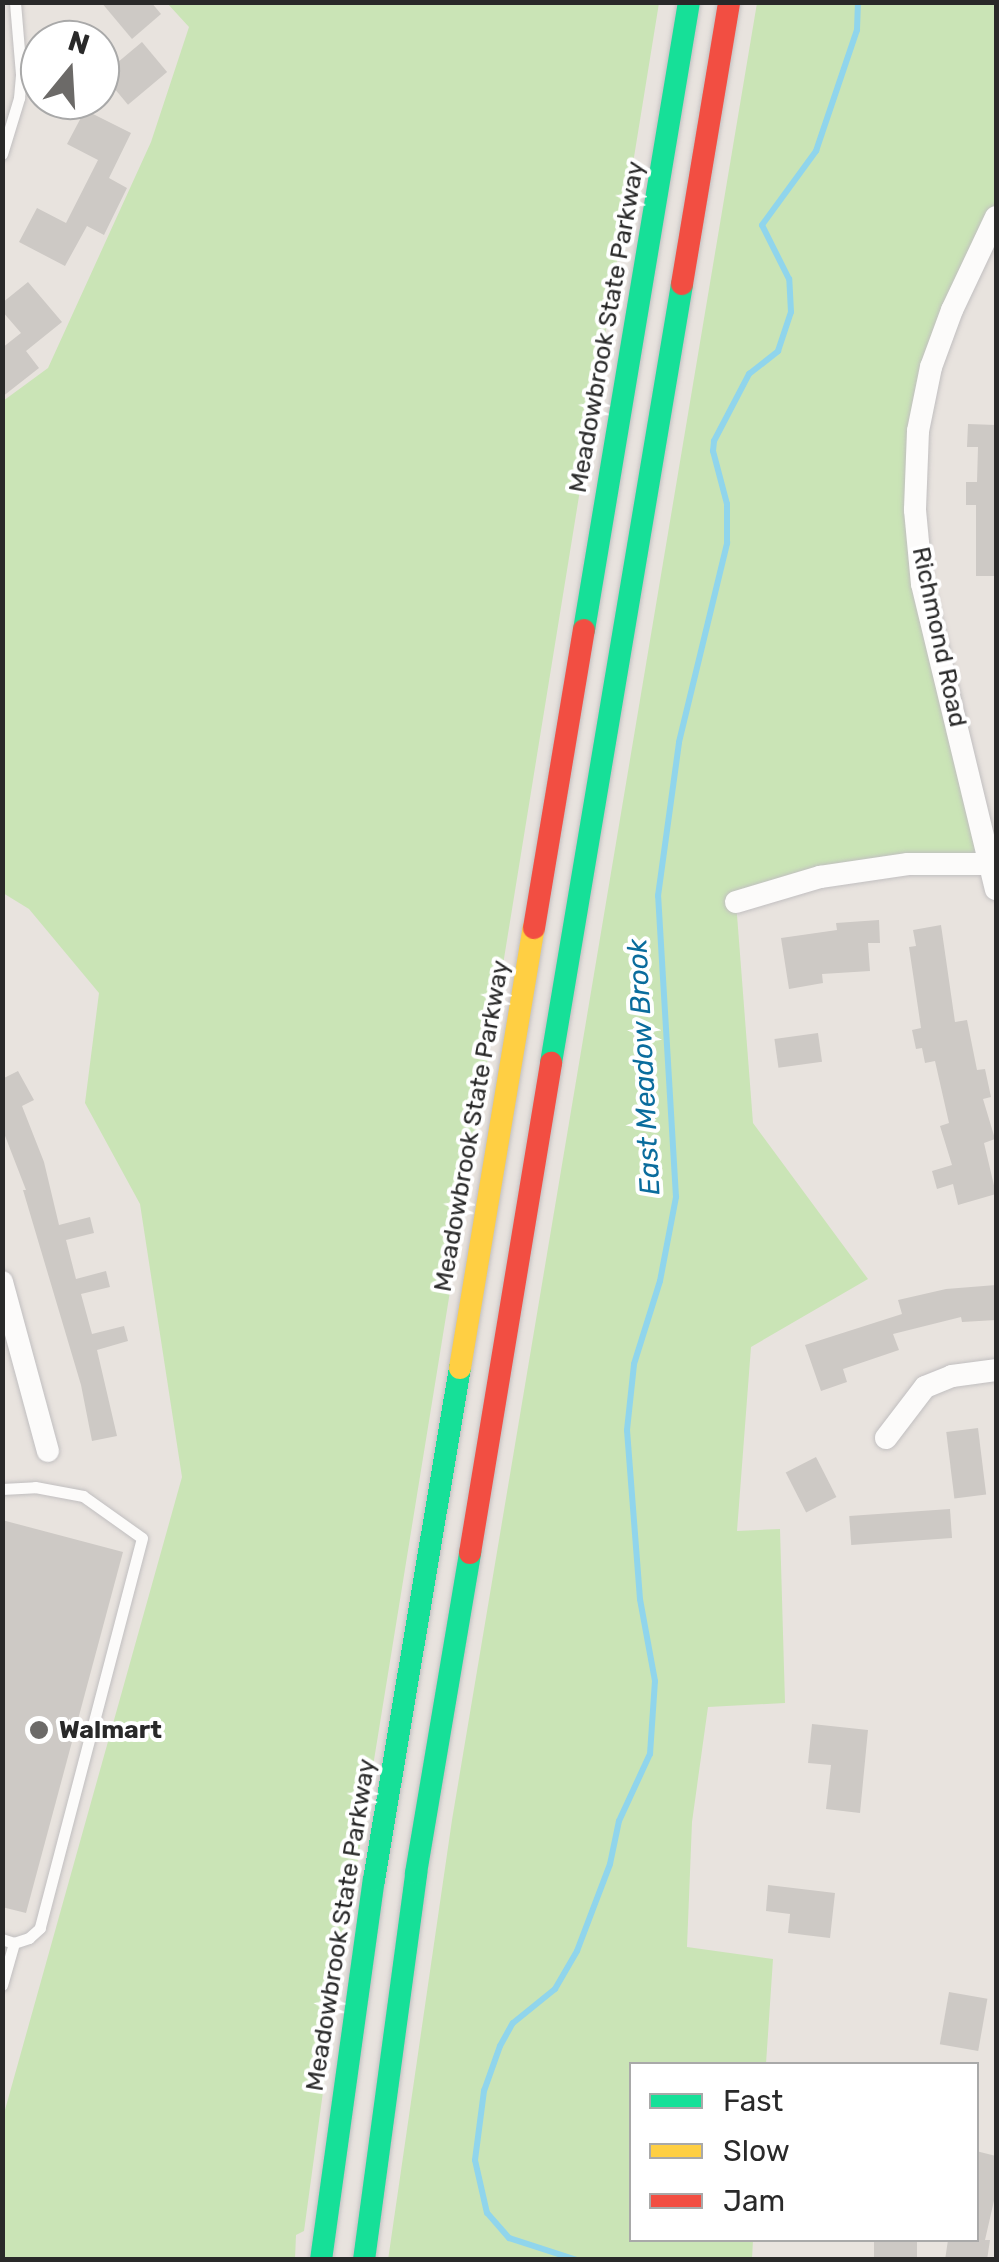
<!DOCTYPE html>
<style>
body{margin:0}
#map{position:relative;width:999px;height:2262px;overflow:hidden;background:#e8e3de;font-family:Rubik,sans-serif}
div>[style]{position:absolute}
.green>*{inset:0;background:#cae4b6}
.stream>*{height:6px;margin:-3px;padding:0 3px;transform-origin:3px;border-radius:3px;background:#90d5ec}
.building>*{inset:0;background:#cdc9c5;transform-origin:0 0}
.roads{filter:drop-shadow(0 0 2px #c1bfc0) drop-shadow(0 0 2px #c1bfc0)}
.lane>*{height:11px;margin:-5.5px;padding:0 5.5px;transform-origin:5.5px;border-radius:5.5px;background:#fcfbfa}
.street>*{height:22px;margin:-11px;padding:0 11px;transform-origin:11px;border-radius:11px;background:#fcfbfa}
.fast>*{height:22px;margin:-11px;padding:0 11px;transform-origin:11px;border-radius:11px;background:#16e098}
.slow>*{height:22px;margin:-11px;padding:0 11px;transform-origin:11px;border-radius:11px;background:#ffcf43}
.jam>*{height:22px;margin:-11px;padding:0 11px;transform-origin:11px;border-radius:11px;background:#f24e42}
.dots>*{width:28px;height:28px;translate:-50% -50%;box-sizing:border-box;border:5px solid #fff;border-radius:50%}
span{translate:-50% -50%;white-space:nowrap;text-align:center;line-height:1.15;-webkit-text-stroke:8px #fff;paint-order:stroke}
.street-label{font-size:25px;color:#292929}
.poi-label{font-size:25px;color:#292929;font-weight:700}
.left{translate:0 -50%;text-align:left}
.water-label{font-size:28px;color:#0a6c9d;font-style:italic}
.frame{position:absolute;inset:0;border:5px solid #292929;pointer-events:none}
.legend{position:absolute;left:629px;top:2062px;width:350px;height:180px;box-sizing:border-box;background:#fff;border:2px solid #a9a9a9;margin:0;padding:12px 18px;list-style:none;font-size:30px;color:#292929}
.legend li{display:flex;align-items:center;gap:20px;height:50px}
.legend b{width:50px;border:2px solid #a9a9a9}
.north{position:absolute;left:20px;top:20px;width:100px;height:100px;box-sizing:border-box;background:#fff;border:2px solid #a9a9a9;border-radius:50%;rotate:18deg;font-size:28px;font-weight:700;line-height:40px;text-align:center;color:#292929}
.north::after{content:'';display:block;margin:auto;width:35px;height:45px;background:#6c6a68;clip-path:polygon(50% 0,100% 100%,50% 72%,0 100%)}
</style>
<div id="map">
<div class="green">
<i style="clip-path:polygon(167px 3px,659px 3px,338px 1982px,304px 2231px,296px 2235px,295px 2259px,3px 2259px,3px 2117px,182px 1477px,140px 1204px,85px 1103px,99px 993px,29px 909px,3px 893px,3px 401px,48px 368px,151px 142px,189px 27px)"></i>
<i style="clip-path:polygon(757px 3px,996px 3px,996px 217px,931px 367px,915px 509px,990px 864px,908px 864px,736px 902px,753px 1123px,868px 1279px,751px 1347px,737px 1531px,780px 1529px,785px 1703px,708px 1707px,692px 1822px,687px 1947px,773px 1959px,766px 2064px,632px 2064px,632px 2240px,753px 2240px,752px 2259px,388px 2260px,452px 1820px)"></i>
</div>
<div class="stream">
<i style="left:577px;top:2260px;width:71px;rotate:-162.1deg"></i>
<i style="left:509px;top:2238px;width:33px;rotate:-131deg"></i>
<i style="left:487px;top:2213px;width:54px;rotate:-102.8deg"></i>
<i style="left:475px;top:2160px;width:70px;rotate:-82.6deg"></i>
<i style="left:484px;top:2091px;width:48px;rotate:-70.4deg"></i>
<i style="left:500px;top:2046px;width:26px;rotate:-61deg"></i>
<i style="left:513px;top:2023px;width:54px;rotate:-39deg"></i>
<i style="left:555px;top:1989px;width:44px;rotate:-59.9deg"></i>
<i style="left:577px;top:1951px;width:93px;rotate:-69.2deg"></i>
<i style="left:610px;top:1864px;width:44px;rotate:-78.2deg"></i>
<i style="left:619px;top:1821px;width:74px;rotate:-65.2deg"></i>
<i style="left:650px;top:1754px;width:73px;rotate:-86.1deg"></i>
<i style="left:655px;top:1681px;width:83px;rotate:-100.4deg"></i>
<i style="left:640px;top:1599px;width:169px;rotate:-94.4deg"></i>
<i style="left:627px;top:1430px;width:66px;rotate:-83.9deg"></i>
<i style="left:634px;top:1364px;width:87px;rotate:-72.6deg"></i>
<i style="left:660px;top:1281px;width:86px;rotate:-79.2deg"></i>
<i style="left:676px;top:1197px;width:302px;rotate:-93.4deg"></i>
<i style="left:658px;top:896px;width:155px;rotate:-82.2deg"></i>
<i style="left:679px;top:742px;width:205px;rotate:-76.4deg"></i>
<i style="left:727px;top:543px;width:39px;rotate:-90deg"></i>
<i style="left:727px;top:504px;width:55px;rotate:-104.8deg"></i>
<i style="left:713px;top:451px;width:10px;rotate:-84deg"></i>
<i style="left:714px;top:441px;width:76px;rotate:-62.4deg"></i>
<i style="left:749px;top:374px;width:37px;rotate:-38deg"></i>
<i style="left:778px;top:351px;width:41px;rotate:-71.6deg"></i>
<i style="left:791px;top:312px;width:33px;rotate:-93deg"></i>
<i style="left:789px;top:279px;width:60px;rotate:-116.6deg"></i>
<i style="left:762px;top:225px;width:92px;rotate:-53.9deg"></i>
<i style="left:816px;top:151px;width:128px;rotate:-71.3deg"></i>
<i style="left:857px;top:30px;width:28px;rotate:-88deg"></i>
</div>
<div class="building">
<i style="clip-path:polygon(101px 2px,151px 2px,161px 14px,132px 39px)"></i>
<i style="left:142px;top:42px;width:39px;height:51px;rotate:50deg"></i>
<i style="clip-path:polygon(85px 110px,131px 133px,109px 178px,127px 188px,104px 235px,87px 226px,65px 266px,19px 242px,37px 208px,66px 223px,98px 160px,67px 144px)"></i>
<i style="clip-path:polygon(28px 282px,62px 322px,26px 351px,39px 368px,2px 397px,2px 348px,21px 333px,2px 311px,2px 303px)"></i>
<i style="clip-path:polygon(968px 424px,996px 425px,996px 576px,976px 576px,976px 505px,966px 505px,966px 482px,977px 482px,978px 447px,967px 447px)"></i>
<i style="clip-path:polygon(879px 920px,880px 943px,868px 943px,870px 971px,822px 974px,823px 983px,789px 989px,781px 938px,837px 930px,836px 923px)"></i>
<i style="clip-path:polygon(941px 925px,955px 1022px,967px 1020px,977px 1070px,985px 1069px,991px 1097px,983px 1099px,995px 1139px,984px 1143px,996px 1194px,958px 1205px,953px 1184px,937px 1189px,932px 1171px,952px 1165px,940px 1126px,949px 1123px,935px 1061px,925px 1063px,922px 1048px,916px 1049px,912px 1030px,921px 1028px,909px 947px,916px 946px,913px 930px)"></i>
<i style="left:818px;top:1033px;width:29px;height:44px;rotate:82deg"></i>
<i style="clip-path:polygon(18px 1071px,34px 1100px,22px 1106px,44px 1162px,59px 1225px,90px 1217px,94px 1233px,66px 1240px,76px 1279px,106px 1271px,110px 1287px,81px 1294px,92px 1334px,124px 1326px,128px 1341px,97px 1350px,117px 1436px,92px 1441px,81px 1385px,23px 1190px,26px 1190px,2px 1128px,2px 1079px)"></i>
<i style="clip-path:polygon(996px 1285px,996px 1320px,962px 1322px,961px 1317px,893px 1334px,899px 1350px,843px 1369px,847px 1382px,821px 1391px,805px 1345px,902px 1314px,898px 1300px,946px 1289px)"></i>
<i style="left:978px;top:1428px;width:67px;height:32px;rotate:83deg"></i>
<i style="left:816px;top:1457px;width:45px;height:34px;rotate:63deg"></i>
<i style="left:950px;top:1509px;width:29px;height:101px;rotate:86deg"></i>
<i style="clip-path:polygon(2px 1520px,123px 1552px,26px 1913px,2px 1907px)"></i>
<i style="clip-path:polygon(812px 1724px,868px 1730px,860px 1813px,826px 1809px,831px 1765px,808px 1763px)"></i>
<i style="clip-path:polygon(768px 1885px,835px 1893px,830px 1938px,788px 1933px,790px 1914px,766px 1911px)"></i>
<i style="left:949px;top:1992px;width:39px;height:53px;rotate:10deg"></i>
<i style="clip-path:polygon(976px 2151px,996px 2156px,996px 2192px,985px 2240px,990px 2240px,987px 2260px,945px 2260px,948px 2240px,976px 2240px)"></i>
<i style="left:874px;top:2240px;width:43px;height:20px"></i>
</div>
<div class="roads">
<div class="lane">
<i style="left:2px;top:154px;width:59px;rotate:-73.1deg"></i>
<i style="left:19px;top:98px;width:24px;rotate:-85deg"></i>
<i style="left:21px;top:74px;width:72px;rotate:-94.8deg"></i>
<i style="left:2px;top:1489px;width:33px;rotate:-3deg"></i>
<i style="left:35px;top:1487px;width:49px;rotate:10.6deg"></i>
<i style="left:83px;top:1496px;width:72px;rotate:35.4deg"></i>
<i style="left:142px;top:1538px;width:403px;rotate:104.7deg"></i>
<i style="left:40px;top:1928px;width:15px;rotate:138deg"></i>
<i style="left:29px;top:1938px;width:16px;rotate:162deg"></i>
<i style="left:14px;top:1943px;width:13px;rotate:-162deg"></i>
<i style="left:2px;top:1985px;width:44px;rotate:-74.1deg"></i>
</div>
<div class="street">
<i style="left:996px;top:217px;width:103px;rotate:115.3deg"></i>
<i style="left:952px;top:310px;width:61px;rotate:110.2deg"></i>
<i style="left:931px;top:367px;width:65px;rotate:101.5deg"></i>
<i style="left:918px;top:431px;width:79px;rotate:92.2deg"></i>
<i style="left:915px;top:510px;width:74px;rotate:84.6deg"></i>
<i style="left:922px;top:584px;width:314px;rotate:76.4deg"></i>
<i style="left:736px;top:902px;width:88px;rotate:-16.6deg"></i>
<i style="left:820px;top:877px;width:89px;rotate:-8.4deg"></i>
<i style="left:908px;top:864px;width:88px"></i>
<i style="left:2px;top:1282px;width:175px;rotate:74.8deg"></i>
<i style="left:886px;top:1438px;width:64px;rotate:-52.6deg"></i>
<i style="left:925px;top:1387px;width:29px;rotate:-22deg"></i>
<i style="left:952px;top:1376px;width:44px;rotate:-7.8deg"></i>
</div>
<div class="fast">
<i style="left:584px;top:630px;width:637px;rotate:-80.51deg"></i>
<i style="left:551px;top:1063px;width:790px;rotate:-80.45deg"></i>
<i style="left:321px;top:2260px;width:384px;rotate:-82.1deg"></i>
<i style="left:374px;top:1880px;width:519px;rotate:-80.47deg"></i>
<i style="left:364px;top:2260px;width:390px;rotate:-82.3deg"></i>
<i style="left:416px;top:1873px;width:325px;rotate:-80.4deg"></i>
</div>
<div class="slow">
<i style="left:460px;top:1368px;width:446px;rotate:-80.5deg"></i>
</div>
<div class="jam">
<i style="left:682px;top:284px;width:286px;rotate:-80.5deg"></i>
<i style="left:534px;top:928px;width:302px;rotate:-80.5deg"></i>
<i style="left:470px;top:1553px;width:497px;rotate:-80.6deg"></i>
</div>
</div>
<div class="dots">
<i style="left:39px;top:1730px;background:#6c6a68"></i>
</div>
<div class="street-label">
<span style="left:607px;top:327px;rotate:-80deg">Meadowbrook State Parkway</span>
<span style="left:939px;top:637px;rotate:78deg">Richmond Road</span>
<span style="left:472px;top:1126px;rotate:-80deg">Meadowbrook State Parkway</span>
<span style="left:341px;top:1925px;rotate:-81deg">Meadowbrook State Parkway</span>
</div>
<div class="poi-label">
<span class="left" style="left:59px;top:1730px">Walmart</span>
</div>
<div class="water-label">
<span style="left:644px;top:1067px;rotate:-93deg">East Meadow Brook</span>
</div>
<div class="frame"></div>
<ul class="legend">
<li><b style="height:12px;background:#16e098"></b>Fast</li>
<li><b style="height:12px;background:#ffcf43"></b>Slow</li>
<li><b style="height:12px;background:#f24e42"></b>Jam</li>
</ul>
<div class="north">N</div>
</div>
